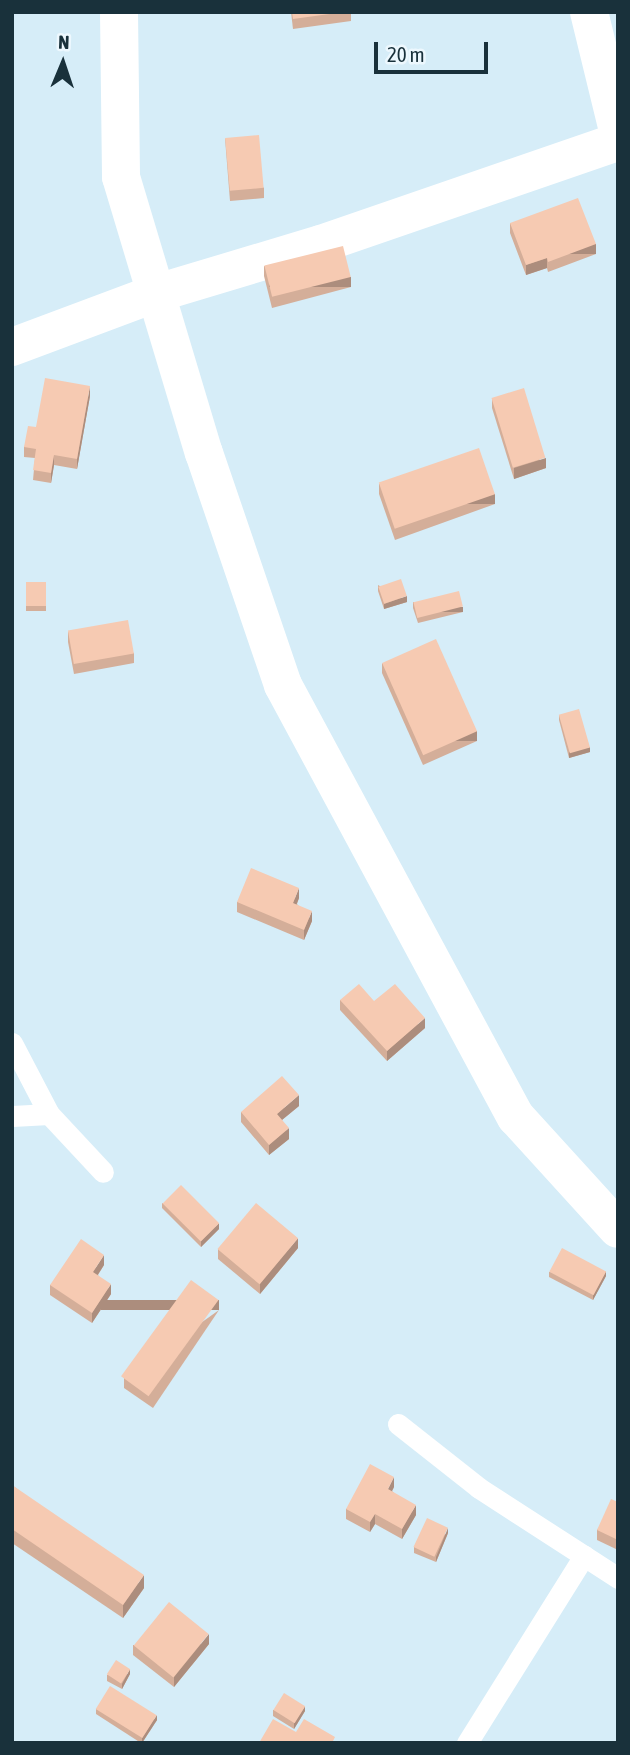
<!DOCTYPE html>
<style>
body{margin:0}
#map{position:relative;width:630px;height:1755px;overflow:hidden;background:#d6edf8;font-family:"Asap Condensed",sans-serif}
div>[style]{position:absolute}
.service>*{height:21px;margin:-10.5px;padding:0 10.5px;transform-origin:10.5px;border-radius:10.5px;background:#fff}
.minor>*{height:38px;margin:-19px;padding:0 19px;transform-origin:19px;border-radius:19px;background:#fff}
.wall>*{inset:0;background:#d4ae99;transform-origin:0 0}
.shaded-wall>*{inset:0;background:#ac8d7d;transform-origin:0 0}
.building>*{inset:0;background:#f6cab2;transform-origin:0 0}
span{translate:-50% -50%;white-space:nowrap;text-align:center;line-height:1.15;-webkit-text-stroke:6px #edf8fe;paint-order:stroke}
.frame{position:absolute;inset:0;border:14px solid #19313b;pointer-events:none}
.north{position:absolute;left:28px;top:28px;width:70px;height:70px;-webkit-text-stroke:5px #edf8fe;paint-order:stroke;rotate:2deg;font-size:19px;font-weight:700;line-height:28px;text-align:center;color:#19313b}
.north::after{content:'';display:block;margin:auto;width:24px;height:32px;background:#19313b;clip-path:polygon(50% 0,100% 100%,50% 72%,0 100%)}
.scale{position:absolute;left:374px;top:42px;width:114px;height:32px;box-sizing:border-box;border:4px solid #19313b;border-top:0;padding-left:9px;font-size:21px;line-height:24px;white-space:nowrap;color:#19313b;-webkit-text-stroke:5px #edf8fe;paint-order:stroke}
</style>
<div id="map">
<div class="service">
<i style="left:12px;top:1043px;width:80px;rotate:62.5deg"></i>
<i style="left:49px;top:1114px;width:79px;rotate:47deg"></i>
<i style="left:12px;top:1116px;width:37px;rotate:-3deg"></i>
<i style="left:398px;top:1424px;width:103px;rotate:38.3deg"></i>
<i style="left:479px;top:1488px;width:166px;rotate:32.9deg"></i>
<i style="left:467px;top:1743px;width:221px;rotate:-58deg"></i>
</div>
<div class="minor">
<i style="left:119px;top:12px;width:165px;rotate:89.3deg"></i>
<i style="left:121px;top:177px;width:288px;rotate:73.3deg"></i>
<i style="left:204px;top:453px;width:245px;rotate:71.2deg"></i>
<i style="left:283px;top:685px;width:491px;rotate:61.7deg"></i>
<i style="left:516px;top:1117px;width:151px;rotate:47.7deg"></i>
<i style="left:589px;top:12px;width:122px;rotate:76.3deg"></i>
<i style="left:12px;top:347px;width:152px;rotate:-20.5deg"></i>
<i style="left:154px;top:294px;width:174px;rotate:-16.7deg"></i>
<i style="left:321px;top:244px;width:314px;rotate:-19deg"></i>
</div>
<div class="wall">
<i style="clip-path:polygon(291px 12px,351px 12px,351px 21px,293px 29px)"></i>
<i style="clip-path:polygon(225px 138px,264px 188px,264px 198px,230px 201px)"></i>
<i style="clip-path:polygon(510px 223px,596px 254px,548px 272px,547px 268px,526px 275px,510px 233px)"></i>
<i style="clip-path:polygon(264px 266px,351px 287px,272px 308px,264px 276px)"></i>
<i style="clip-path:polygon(90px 396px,77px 469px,54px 465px,51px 483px,33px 480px,35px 458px,24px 457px,24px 447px,36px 427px)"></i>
<i style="clip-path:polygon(492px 398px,546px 468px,514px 479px,492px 408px)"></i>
<i style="clip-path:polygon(379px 484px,495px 504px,395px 540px,379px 494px)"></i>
<i style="left:26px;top:582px;width:20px;height:29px"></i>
<i style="clip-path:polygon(378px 585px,407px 602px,384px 609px,378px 591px)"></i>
<i style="clip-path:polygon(413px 602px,463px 612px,418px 623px,413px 608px)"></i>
<i style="clip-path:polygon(68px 632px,134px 653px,134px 663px,74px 674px,68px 642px)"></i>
<i style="clip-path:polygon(382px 663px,477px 741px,423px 765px,382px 673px)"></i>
<i style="clip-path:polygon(559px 715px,590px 752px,569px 758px,559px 720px)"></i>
<i style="clip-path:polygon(299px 898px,297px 904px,312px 921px,304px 940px,237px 912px,237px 902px)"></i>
<i style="clip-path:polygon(340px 1000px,374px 1001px,425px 1028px,387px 1061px,340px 1010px)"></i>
<i style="clip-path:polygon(299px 1106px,282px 1120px,289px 1139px,269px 1155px,241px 1122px,241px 1112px)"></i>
<i style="clip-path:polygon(162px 1203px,219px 1229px,201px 1247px,162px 1208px)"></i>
<i style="clip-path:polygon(298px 1248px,260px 1294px,218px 1259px,218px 1249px)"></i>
<i style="clip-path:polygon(104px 1265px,98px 1275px,111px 1294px,92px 1323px,50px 1295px,50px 1285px)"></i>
<i style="clip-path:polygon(549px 1272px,606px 1276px,593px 1300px,549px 1277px)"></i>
<i style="clip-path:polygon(219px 1310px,153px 1408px,124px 1388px,124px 1378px)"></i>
<i style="clip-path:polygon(12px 1485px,144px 1588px,123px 1618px,12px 1543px)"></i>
<i style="clip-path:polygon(394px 1487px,392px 1491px,416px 1515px,402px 1539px,375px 1524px,370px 1532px,346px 1519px,346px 1509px)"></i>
<i style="clip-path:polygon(618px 1502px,618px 1550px,597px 1540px,597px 1530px)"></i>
<i style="clip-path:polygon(448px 1533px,436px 1562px,414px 1553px,414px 1547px)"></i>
<i style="clip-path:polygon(209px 1644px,174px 1687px,133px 1655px,133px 1645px)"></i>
<i style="clip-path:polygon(130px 1674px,122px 1689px,107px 1681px,107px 1675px)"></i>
<i style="clip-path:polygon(96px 1709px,157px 1720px,142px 1743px,141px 1743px,96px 1714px)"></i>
<i style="clip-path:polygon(273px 1710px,305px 1711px,294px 1729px,273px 1716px)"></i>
</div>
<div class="shaded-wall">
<i style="left:596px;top:244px;width:10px;height:51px;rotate:90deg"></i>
<i style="clip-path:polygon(547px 258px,547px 268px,526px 275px,526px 265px)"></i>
<i style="left:351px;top:277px;width:10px;height:82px;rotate:90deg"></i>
<i style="clip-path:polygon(90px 386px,90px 396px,77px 469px,77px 459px)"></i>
<i style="clip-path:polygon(54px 455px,54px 465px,51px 483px,51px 473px)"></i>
<i style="clip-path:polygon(546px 458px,546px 468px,514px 479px,514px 468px)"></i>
<i style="left:495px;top:494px;width:10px;height:106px;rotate:90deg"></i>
<i style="clip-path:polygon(407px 596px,407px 602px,384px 609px,384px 604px)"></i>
<i style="left:463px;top:607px;width:5px;height:46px;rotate:90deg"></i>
<i style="left:477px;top:731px;width:10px;height:59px;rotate:90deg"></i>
<i style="clip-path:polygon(590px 747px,590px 752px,569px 758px,569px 752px)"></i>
<i style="clip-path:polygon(299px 888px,299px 898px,293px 913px,293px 903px)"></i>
<i style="clip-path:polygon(312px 911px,312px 921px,304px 940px,304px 930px)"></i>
<i style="clip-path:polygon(425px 1018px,425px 1028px,387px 1061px,387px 1051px)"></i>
<i style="clip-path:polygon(299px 1095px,299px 1106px,277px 1124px,277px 1114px)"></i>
<i style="clip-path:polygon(289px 1128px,289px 1139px,269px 1155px,269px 1145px)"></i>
<i style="clip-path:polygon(219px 1223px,219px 1229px,201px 1247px,201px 1241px)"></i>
<i style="clip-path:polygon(298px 1238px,298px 1248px,260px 1294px,260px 1284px)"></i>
<i style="clip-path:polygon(104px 1255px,104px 1265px,93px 1282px,93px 1272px)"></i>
<i style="clip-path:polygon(606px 1271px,606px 1276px,593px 1300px,593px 1295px)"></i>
<i style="clip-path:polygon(111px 1284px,111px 1294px,92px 1323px,92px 1313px)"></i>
<i style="left:219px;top:1300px;width:10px;height:118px;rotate:90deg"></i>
<i style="clip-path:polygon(394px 1477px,394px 1487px,388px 1499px,388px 1489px)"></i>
<i style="clip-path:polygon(416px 1505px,416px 1515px,402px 1539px,402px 1529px)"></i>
<i style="clip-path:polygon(375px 1514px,375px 1524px,370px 1532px,370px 1522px)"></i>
<i style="clip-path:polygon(448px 1528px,448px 1533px,436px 1562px,436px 1557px)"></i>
<i style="clip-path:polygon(144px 1575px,144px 1588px,123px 1618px,123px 1605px)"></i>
<i style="clip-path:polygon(209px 1634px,209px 1644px,174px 1687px,174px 1677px)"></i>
<i style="clip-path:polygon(130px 1669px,130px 1674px,122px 1689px,122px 1684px)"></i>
<i style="clip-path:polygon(305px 1706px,305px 1711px,294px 1729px,294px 1723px)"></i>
<i style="clip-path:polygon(157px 1715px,157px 1720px,142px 1743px,142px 1738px)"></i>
</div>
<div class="building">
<i style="clip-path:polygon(292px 12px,344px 12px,293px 19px)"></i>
<i style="left:259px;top:135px;width:53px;height:34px;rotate:85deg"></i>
<i style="clip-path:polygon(578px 198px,596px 244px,548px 262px,547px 258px,526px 265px,510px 223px)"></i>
<i style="left:343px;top:246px;width:32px;height:81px;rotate:76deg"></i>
<i style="clip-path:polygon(45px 378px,90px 386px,77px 459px,54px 455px,51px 473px,33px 470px,36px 449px,24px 447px,28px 426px,36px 427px)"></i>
<i style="left:524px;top:388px;width:73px;height:34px;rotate:73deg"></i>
<i style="left:479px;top:448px;width:49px;height:106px;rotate:71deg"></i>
<i style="left:401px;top:579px;width:18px;height:24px;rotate:71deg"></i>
<i style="left:26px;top:582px;width:20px;height:24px"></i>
<i style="left:459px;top:591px;width:16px;height:47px;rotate:76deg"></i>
<i style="left:128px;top:620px;width:34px;height:61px;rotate:80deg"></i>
<i style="left:436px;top:639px;width:101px;height:59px;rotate:66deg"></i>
<i style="left:579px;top:709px;width:40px;height:21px;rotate:74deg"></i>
<i style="clip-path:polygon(251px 868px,299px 888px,293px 903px,312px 911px,304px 930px,237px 902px)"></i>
<i style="clip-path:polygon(359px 984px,374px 1001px,395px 984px,425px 1018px,387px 1051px,340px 1000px)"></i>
<i style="clip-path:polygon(282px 1076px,299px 1095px,277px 1114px,289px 1128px,269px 1145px,241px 1112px)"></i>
<i style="left:181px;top:1185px;width:54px;height:26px;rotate:45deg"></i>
<i style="left:256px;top:1203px;width:55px;height:60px;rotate:40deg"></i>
<i style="clip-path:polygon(81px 1239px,104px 1255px,93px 1272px,111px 1284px,92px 1313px,50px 1285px)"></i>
<i style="left:562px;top:1248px;width:50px;height:27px;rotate:28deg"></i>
<i style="left:191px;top:1280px;width:34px;height:119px;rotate:36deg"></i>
<i style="clip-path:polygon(370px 1464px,394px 1477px,388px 1489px,416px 1505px,402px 1529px,375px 1514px,370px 1522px,346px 1509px)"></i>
<i style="clip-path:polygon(12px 1485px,144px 1575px,123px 1605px,12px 1529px)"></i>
<i style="clip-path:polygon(611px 1499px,618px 1502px,618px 1540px,597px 1530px)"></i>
<i style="left:427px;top:1518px;width:23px;height:32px;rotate:25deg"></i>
<i style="left:169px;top:1602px;width:51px;height:56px;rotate:39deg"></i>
<i style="left:116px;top:1660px;width:17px;height:17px;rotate:33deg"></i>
<i style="left:110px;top:1686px;width:55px;height:27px;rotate:32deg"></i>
<i style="left:284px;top:1693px;width:25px;height:20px;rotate:32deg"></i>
<i style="clip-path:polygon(273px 1719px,296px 1732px,304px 1719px,335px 1737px,332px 1743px,259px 1743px)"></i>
</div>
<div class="frame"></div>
<div class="north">N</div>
<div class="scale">20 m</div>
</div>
